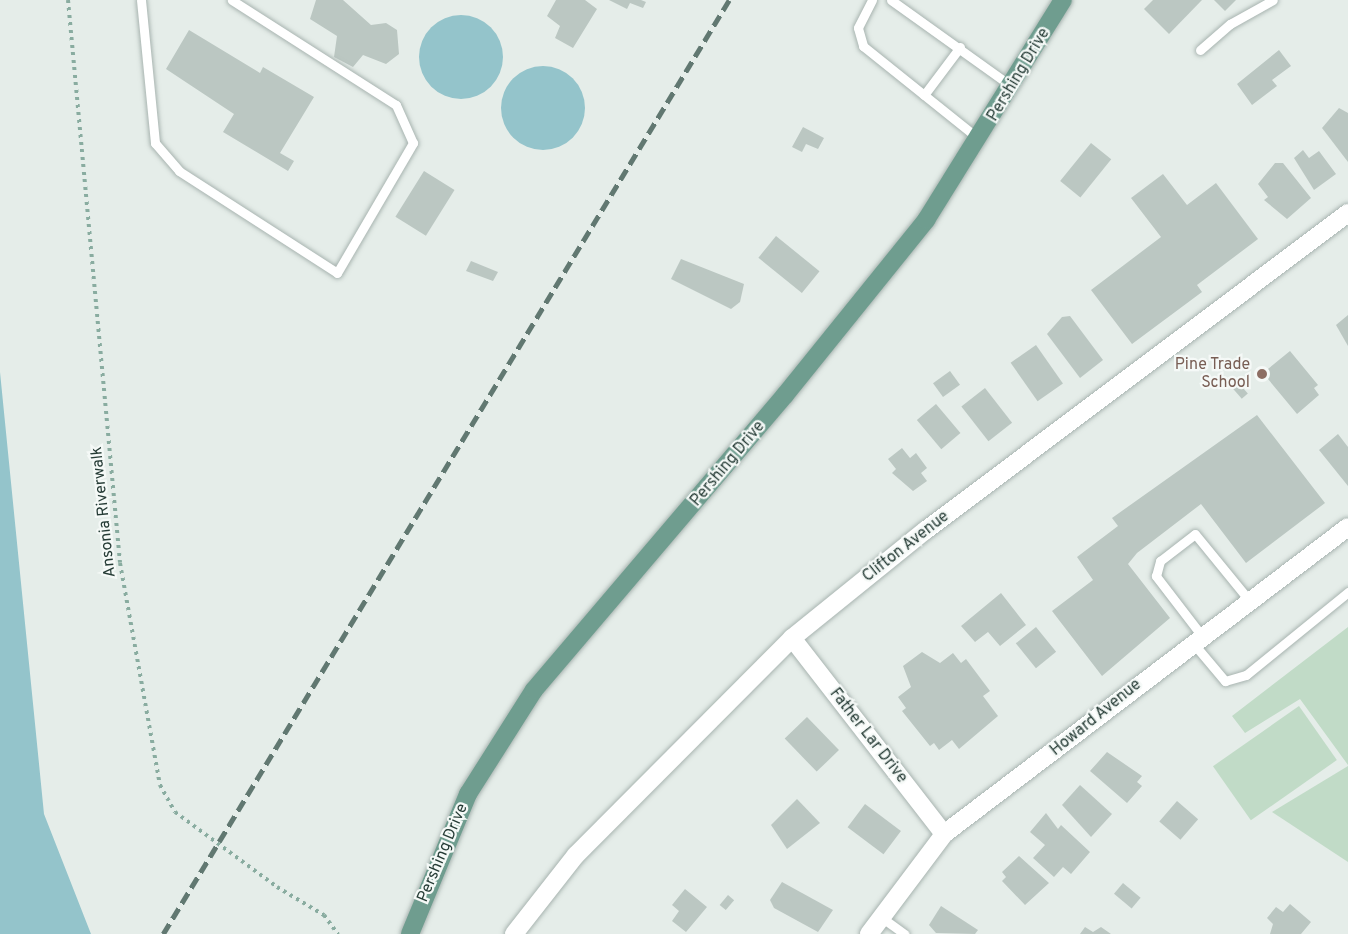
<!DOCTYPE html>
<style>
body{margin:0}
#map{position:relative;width:1348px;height:934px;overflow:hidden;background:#e5ede9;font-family:Overpass,sans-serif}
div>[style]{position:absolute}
.green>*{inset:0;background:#c1dbc7;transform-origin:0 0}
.water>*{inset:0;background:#94c4cb}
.round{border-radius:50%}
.building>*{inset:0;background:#bbc7c2;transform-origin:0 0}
.path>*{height:4px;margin-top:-2px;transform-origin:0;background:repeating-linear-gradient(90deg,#89aca0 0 3px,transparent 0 7.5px)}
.roads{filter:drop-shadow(0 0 2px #a8b4b0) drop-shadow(0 0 2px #a8b4b0)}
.service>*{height:9px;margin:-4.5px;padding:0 4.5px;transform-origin:4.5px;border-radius:4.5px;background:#fff}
.minor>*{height:18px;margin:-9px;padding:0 9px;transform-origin:9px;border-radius:9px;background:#fff}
.secondary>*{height:18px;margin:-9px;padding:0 9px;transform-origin:9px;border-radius:9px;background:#fff}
.primary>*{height:18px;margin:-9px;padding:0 9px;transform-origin:9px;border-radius:9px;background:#6f9d8f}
.rail>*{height:4.5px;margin-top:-2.25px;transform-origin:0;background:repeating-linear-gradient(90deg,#617871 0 12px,transparent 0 18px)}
.path-bridge>*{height:4px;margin-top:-2px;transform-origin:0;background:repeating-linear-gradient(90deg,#89aca0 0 3px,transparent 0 7.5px)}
.dots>*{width:16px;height:16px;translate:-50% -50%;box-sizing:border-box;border:3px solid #f5f9f7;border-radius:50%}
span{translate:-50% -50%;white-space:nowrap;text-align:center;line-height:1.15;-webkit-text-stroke:4.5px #f5f9f7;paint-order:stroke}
.street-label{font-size:16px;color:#263c36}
.education-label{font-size:16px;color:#785e54}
.right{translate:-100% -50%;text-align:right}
</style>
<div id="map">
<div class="green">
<i style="clip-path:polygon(1348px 627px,1348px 765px,1300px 699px,1245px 733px,1232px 716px)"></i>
<i style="left:1299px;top:706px;width:66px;height:105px;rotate:55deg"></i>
<i style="clip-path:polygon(1348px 766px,1348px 862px,1272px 812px)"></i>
</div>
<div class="water">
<i class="round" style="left:419px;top:15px;width:84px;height:84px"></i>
<i class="round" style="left:501px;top:66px;width:84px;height:84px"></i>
<i style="clip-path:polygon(0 372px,44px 814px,91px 934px,0 934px)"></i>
</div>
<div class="building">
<i style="clip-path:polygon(316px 0,343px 0,371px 25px,386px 23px,397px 30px,399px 54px,386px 64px,363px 55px,353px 67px,334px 57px,337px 36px,310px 19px)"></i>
<i style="clip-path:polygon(556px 0,585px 0,597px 9px,573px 48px,555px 38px,560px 26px,547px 16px)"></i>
<i style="clip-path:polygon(609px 0,641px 0,646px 2px,643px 8px,630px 3px,627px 9px)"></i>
<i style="clip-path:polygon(1153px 0,1202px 0,1169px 34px,1144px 9px)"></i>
<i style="clip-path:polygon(1214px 0,1236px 0,1225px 11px)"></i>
<i style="clip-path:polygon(189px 30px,260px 73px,263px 67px,314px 97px,280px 153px,294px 161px,288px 171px,223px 132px,234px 114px,166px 69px)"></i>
<i style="clip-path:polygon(1279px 50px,1291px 66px,1272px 80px,1277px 86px,1252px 105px,1237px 84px)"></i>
<i style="clip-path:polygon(1339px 108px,1348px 113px,1348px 162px,1322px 128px)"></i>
<i style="clip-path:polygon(803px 127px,824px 138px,818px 149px,806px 144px,802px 152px,792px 147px)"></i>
<i style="left:1091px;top:143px;width:26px;height:49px;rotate:39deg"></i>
<i style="clip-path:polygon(1303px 150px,1309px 158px,1319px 151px,1336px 174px,1314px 190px,1294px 158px)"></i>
<i style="clip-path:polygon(1275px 163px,1283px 163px,1311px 198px,1287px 219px,1264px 200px,1268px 197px,1258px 184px)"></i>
<i style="left:424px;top:171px;width:36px;height:54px;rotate:32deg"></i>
<i style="clip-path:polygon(1163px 174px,1187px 205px,1216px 183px,1258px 239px,1197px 285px,1202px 292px,1132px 344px,1091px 290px,1161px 237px,1131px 198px)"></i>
<i style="left:776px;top:236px;width:56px;height:28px;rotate:39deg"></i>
<i style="clip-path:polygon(681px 259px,744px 284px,740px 302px,731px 309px,671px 279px)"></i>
<i style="clip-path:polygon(471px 261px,498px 272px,493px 281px,466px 271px)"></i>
<i style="clip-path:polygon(1348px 315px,1348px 346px,1336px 325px)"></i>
<i style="clip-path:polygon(1070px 316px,1103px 360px,1080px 378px,1047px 334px,1062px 317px)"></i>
<i style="left:1036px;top:345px;width:47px;height:31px;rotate:55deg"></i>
<i style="clip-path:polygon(1290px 351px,1318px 385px,1314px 388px,1319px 395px,1297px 414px,1263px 373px)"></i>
<i style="left:950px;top:371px;width:17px;height:21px;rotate:54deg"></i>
<i style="left:1236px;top:380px;width:18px;height:8px;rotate:49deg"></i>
<i style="left:985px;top:388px;width:44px;height:30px;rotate:52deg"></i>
<i style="left:936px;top:404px;width:38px;height:25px;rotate:50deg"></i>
<i style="clip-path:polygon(1257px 415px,1325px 503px,1246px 563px,1201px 504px,1137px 553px,1128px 564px,1170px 618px,1102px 676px,1052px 611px,1093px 580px,1077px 557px,1118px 526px,1112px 518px)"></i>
<i style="clip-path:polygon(1338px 434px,1348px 447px,1348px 486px,1319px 450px)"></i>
<i style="clip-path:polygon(902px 448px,910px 458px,916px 453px,927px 468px,921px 473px,927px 481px,913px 491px,892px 473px,896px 469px,888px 459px)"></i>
<i style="clip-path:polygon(1001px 593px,1026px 625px,1000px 646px,988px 632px,975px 642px,961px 626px)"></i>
<i style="left:1036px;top:627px;width:32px;height:26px;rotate:51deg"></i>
<i style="clip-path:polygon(922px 652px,940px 663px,953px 653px,961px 663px,966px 659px,990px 691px,983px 696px,998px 716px,959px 749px,952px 740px,939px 750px,934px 743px,930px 746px,902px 711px,906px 708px,898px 697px,911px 687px,903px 666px)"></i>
<i style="left:807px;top:717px;width:46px;height:31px;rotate:46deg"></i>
<i style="clip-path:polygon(1107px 752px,1142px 776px,1137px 782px,1142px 786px,1127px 803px,1090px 771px)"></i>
<i style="clip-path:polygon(1080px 785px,1112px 814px,1091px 837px,1062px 805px)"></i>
<i style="clip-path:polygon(797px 799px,820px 823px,787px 849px,771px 825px)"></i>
<i style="left:1177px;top:801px;width:28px;height:27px;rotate:41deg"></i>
<i style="left:865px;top:804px;width:45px;height:29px;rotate:37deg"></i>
<i style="clip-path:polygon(1046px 813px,1058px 829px,1061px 825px,1090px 852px,1071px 874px,1063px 867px,1054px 877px,1033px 858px,1045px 845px,1030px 832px)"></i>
<i style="clip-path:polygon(1019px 856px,1049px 883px,1025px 905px,1002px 881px,1006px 877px,1002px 872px)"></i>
<i style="clip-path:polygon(782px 882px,833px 910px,818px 932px,774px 908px,770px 900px)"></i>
<i style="left:1123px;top:883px;width:23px;height:14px;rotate:40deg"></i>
<i style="clip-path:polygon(685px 889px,707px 907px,686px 932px,672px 921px,679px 911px,672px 905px)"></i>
<i style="left:728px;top:895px;width:8px;height:13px;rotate:40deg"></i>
<i style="clip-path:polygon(1290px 904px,1311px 922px,1301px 934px,1270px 934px,1273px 924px,1267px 918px,1276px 907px,1283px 912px)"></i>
<i style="clip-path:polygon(941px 906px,978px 930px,975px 934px,936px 933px,929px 925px)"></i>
<i style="clip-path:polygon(1085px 927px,1093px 932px,1101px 927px,1111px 934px,1080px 934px)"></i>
</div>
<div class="path">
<i style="left:68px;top:0;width:565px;rotate:84.72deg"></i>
<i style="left:120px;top:563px;width:226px;rotate:79.8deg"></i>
<i style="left:160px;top:785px;width:31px;rotate:61deg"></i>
<i style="left:277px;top:887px;width:55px;rotate:30.8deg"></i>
<i style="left:324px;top:915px;width:24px;rotate:54deg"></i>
</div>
<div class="roads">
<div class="service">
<i style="left:141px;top:0;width:144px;rotate:84.4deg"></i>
<i style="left:155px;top:143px;width:37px;rotate:49deg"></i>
<i style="left:179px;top:171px;width:188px;rotate:32.8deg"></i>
<i style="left:337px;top:273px;width:151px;rotate:-59.7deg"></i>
<i style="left:413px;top:143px;width:42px;rotate:-114.1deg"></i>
<i style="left:396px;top:105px;width:195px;rotate:-147.4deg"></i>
<i style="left:872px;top:0;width:31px;rotate:117deg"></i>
<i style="left:858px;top:28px;width:19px;rotate:74deg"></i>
<i style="left:863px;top:46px;width:149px;rotate:38.7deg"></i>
<i style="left:891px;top:0;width:148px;rotate:35.6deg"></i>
<i style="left:1200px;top:50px;width:40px;rotate:-41deg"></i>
<i style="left:1230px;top:24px;width:49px;rotate:-29.2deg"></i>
<i style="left:924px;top:95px;width:60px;rotate:-53.1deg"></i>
<i style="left:1202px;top:636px;width:76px;rotate:-127.5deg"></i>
<i style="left:1156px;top:576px;width:16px;rotate:-75deg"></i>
<i style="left:1160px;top:561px;width:44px;rotate:-37.6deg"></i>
<i style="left:1195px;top:534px;width:85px;rotate:50.7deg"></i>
<i style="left:1193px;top:643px;width:50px;rotate:49.9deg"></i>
<i style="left:1225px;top:681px;width:22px;rotate:-16deg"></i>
<i style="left:1246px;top:675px;width:132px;rotate:-39.1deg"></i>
<i style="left:881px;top:917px;width:29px;rotate:36deg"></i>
</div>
<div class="minor">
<i style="left:792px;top:638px;width:248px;rotate:52.2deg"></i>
<i style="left:869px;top:934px;width:125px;rotate:-53.1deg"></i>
<i style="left:944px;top:834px;width:507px;rotate:-37.23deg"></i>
</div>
<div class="secondary">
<i style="left:514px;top:934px;width:100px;rotate:-51.9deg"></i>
<i style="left:576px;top:855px;width:306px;rotate:-45.1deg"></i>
<i style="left:792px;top:638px;width:172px;rotate:-38.9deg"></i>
<i style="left:926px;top:530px;width:528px;rotate:-36.91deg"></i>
</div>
<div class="primary">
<i style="left:410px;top:934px;width:152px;rotate:-67.5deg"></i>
<i style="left:468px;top:794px;width:123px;rotate:-57.6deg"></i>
<i style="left:534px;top:690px;width:387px;rotate:-49.6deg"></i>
<i style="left:785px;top:395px;width:225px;rotate:-51.1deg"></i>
<i style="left:926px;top:220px;width:259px;rotate:-58.1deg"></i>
</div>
</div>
<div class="rail">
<i style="left:163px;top:934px;width:1092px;rotate:-58.78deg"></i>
</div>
<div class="path-bridge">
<i style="left:175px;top:812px;width:127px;rotate:36.3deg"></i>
</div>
<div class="dots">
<i style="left:1262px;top:374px;background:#8d6e63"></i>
</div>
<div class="street-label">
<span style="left:1019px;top:75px;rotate:-59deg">Pershing Drive</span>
<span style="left:728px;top:464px;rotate:-50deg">Pershing Drive</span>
<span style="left:104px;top:512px;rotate:-96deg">Ansonia Riverwalk</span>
<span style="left:906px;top:547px;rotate:-38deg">Clifton Avenue</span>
<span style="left:1096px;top:718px;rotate:-39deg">Howard Avenue</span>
<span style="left:868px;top:736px;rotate:52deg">Father Lar Drive</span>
<span style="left:443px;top:853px;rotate:-67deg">Pershing Drive</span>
</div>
<div class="education-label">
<span class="right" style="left:1250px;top:374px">Pine Trade<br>School</span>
</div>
</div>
